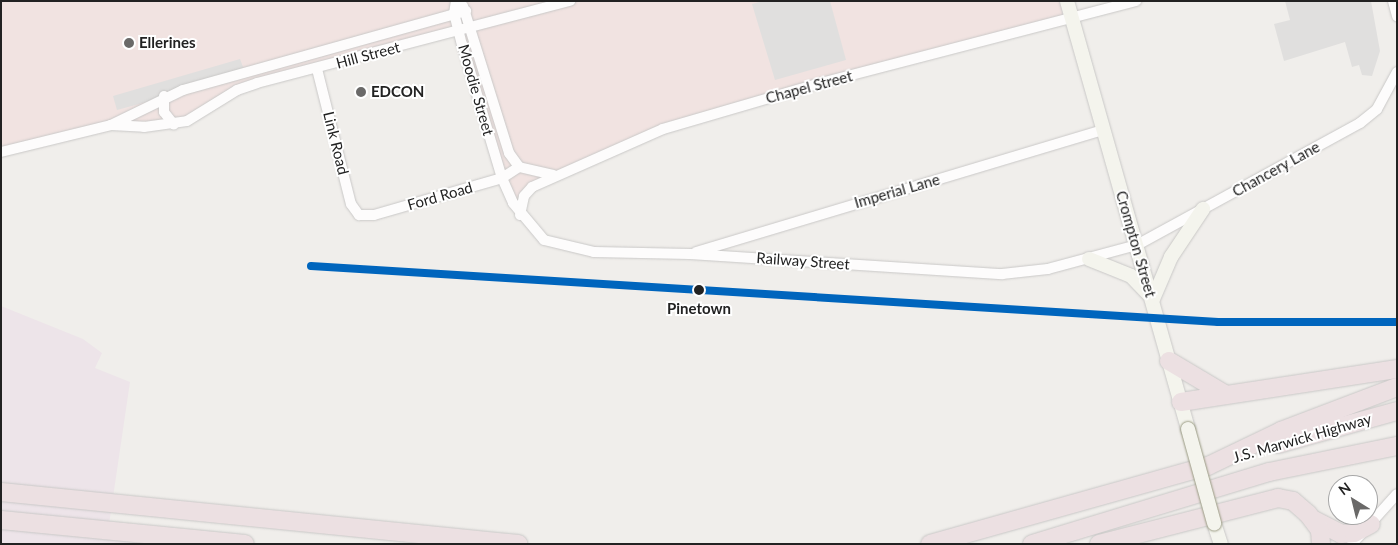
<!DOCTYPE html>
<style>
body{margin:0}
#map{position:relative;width:1398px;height:545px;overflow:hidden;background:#f0eeeb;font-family:Lato,sans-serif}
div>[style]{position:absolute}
.commercial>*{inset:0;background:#f1e3e1}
.industrial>*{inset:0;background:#ede4e9}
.parking>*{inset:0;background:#e0dfde}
.roads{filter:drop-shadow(0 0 1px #c9c8c7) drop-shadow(0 0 1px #c9c8c7)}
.street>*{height:10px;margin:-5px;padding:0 5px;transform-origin:5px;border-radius:5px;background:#fdfcfc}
.secondary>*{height:14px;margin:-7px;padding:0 7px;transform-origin:7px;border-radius:7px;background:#f4f4ed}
.highway>*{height:18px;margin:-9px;padding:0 9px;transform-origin:9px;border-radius:9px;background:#ece0e2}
.rail>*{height:5px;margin-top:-2.5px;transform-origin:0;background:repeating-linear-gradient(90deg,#fff 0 9px,#ccc 0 18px);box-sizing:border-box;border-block:1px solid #ccc}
.bridges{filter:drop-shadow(0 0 1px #999a82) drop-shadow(0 0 1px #999a82)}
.secondary-bridge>*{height:14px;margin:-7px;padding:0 7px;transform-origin:7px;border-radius:7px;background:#f4f4ed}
.rail-1>*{height:8px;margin:-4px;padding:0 4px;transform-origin:4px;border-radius:4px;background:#0065bd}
.dots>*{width:14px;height:14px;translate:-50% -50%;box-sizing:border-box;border:2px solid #fff;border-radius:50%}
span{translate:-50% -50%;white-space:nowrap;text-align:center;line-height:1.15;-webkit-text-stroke:4px #fff;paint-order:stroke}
.poi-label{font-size:15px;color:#222;font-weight:700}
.left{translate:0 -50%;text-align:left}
.street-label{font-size:15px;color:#222}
.stop-label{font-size:15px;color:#222;font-weight:700}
.frame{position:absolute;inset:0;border:2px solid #222;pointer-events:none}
.north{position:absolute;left:1328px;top:475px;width:50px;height:50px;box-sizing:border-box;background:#fff;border:1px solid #a7a7a7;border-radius:50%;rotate:324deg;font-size:14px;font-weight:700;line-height:20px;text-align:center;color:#222}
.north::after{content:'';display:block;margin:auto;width:18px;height:22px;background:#6a6968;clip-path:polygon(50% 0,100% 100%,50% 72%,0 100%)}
</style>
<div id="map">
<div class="commercial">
<i style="clip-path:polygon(1px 1px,1066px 1px,1071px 18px,663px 128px,532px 187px,520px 216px,458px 30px,237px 89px,187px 121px,110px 124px,1px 152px)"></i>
</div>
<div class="industrial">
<i style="clip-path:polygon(1px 306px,83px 339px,102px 353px,95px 368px,130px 382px,107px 538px,156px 544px,1px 544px)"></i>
</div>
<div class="parking">
<i style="clip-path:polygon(763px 1px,830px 1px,846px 60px,775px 80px,752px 4px)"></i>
<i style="clip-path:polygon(1285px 1px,1371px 1px,1380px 51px,1372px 76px,1362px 75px,1359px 65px,1352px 67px,1345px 42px,1284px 61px,1274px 24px,1290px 20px)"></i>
<i style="clip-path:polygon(240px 59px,246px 75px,117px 110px,113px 96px)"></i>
</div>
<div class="roads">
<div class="street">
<i style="left:456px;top:1px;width:12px;rotate:99deg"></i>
<i style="left:454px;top:13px;width:32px;rotate:76deg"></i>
<i style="left:462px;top:44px;width:140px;rotate:73.4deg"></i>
<i style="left:502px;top:178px;width:27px;rotate:66deg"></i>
<i style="left:513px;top:203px;width:48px;rotate:50deg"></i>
<i style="left:544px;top:240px;width:51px;rotate:13.5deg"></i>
<i style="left:594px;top:252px;width:96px;rotate:1.2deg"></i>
<i style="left:690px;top:254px;width:313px;rotate:3.7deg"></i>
<i style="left:1002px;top:274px;width:46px;rotate:-6.2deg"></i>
<i style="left:1048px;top:269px;width:92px;rotate:-15.1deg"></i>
<i style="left:1137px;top:245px;width:254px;rotate:-28.7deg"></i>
<i style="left:1360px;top:123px;width:22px;rotate:-39deg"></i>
<i style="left:1377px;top:109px;width:42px;rotate:-61.6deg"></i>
<i style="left:1393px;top:1px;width:16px;rotate:75deg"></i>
<i style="left:463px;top:6px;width:154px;rotate:72.6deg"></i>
<i style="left:509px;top:153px;width:17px;rotate:54deg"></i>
<i style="left:519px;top:167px;width:35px;rotate:13deg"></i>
<i style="left:317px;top:69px;width:139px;rotate:75.9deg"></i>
<i style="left:351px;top:204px;width:14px;rotate:54deg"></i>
<i style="left:359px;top:215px;width:15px"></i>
<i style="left:374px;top:215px;width:133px;rotate:-16.1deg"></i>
<i style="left:502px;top:178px;width:20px;rotate:-33deg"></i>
<i style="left:164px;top:96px;width:16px;rotate:90deg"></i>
<i style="left:164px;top:112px;width:16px;rotate:52deg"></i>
<i style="left:111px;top:125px;width:33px;rotate:3deg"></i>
<i style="left:144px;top:127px;width:43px;rotate:-7.9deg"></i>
<i style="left:187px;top:121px;width:59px;rotate:-31.8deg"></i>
<i style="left:237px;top:90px;width:21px;rotate:-19deg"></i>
<i style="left:257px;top:83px;width:324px;rotate:-14.7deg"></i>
<i style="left:1px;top:152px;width:113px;rotate:-13.8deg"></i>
<i style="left:111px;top:125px;width:80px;rotate:-25.9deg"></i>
<i style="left:183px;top:90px;width:294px;rotate:-15.6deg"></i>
<i style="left:520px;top:215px;width:19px;rotate:-78deg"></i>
<i style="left:524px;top:196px;width:12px;rotate:-48deg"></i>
<i style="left:532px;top:187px;width:143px;rotate:-23.9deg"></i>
<i style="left:663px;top:129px;width:160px;rotate:-16.3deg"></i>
<i style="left:817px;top:84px;width:330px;rotate:-14.6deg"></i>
<i style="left:696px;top:252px;width:425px;rotate:-16.7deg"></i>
<i style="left:1352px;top:544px;width:67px;rotate:-48deg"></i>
</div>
<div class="secondary">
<i style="left:1067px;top:1px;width:445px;rotate:74.2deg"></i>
<i style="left:1089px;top:259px;width:45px;rotate:22deg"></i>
<i style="left:1131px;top:276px;width:29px;rotate:46deg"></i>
<i style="left:1153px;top:299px;width:46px;rotate:-66.8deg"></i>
<i style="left:1171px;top:257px;width:58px;rotate:-56.3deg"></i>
<i style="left:1214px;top:523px;width:22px;rotate:72deg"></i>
</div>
<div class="highway">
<i style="left:1169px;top:361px;width:66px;rotate:30.8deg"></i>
<i style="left:1181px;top:402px;width:219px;rotate:-8.7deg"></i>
<i style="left:1278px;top:444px;width:123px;rotate:-15.5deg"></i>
<i style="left:1px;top:492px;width:520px;rotate:5.74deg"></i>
<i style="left:1px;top:520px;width:245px;rotate:5.6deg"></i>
<i style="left:1314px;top:520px;width:30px;rotate:27deg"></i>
<i style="left:1341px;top:534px;width:13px;rotate:-4deg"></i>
<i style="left:1354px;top:533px;width:19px;rotate:-28deg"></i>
<i style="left:930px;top:544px;width:289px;rotate:-15.7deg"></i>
<i style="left:1208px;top:466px;width:81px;rotate:-25.6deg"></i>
<i style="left:1281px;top:431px;width:124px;rotate:-20.8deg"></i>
<i style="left:1032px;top:544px;width:248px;rotate:-16.9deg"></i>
<i style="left:1269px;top:472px;width:131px;rotate:-11.5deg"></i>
<i style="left:1099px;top:544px;width:185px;rotate:-14.4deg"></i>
<i style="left:1278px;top:498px;width:15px;rotate:11deg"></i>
<i style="left:1293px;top:501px;width:20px;rotate:41deg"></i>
<i style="left:1308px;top:514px;width:20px;rotate:53deg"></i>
<i style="left:1320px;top:530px;width:14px;rotate:86deg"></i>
</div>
</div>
<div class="rail">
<i style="left:311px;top:266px;width:394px;rotate:3.5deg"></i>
</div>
<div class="bridges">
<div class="secondary-bridge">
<i style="left:1188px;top:429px;width:98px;rotate:74.5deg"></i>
</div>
</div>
<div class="rail-1">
<i style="left:311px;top:266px;width:909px;rotate:3.53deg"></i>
<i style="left:1218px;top:322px;width:179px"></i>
</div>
<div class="dots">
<i style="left:129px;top:43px;background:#6a6968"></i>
<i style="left:361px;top:92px;background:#6a6968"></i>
<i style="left:699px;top:290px;background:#222"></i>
</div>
<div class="poi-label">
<span class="left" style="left:139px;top:43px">Ellerines</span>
<span class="left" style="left:371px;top:92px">EDCON</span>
</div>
<div class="street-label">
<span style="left:368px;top:55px;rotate:-15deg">Hill Street</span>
<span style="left:809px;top:87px;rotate:-15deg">Chapel Street</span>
<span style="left:476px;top:90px;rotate:74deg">Moodie Street</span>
<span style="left:336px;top:143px;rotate:76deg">Link Road</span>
<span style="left:1276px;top:169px;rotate:-29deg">Chancery Lane</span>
<span style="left:897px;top:191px;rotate:-16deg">Imperial Lane</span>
<span style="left:440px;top:196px;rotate:-16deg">Ford Road</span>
<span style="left:1136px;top:244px;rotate:74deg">Crompton Street</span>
<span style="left:803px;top:261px;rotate:4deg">Railway Street</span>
<span style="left:1302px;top:438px;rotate:-16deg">J.S. Marwick Highway</span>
</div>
<div class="stop-label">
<span style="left:699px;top:309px">Pinetown</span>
</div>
<div class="frame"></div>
<div class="north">N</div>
</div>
